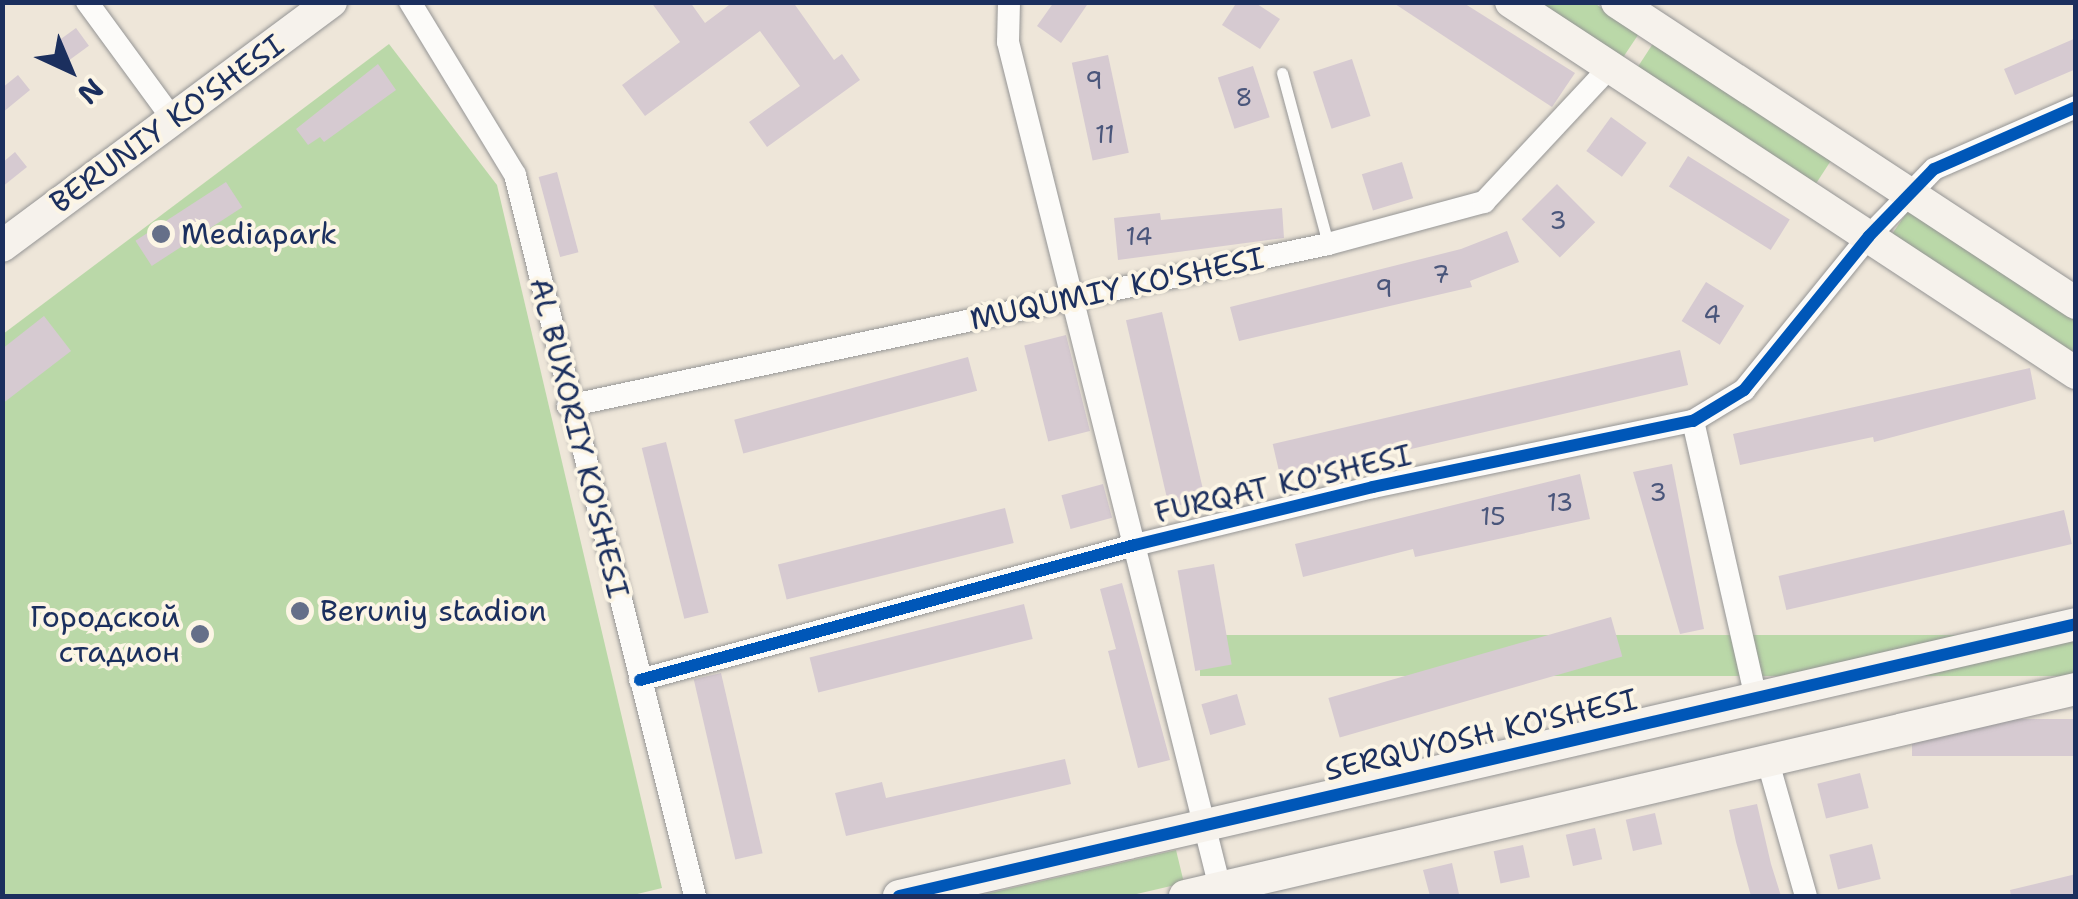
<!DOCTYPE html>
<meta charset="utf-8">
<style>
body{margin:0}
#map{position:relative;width:2078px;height:899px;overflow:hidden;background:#eee6d9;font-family:"Shantell Sans",sans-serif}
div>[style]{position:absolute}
.green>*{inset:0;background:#bad8a8;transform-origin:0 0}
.building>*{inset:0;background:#d6cad1;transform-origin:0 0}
.roads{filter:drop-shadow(0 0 2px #959595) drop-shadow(0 0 2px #959595)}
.lane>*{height:11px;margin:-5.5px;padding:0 5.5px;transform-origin:5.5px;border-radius:5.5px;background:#fcfbf9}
.street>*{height:22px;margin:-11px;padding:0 11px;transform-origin:11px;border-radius:11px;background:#fcfbf9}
.secondary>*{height:32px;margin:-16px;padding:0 16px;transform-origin:16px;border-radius:16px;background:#f6f2ec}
.cycleway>*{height:12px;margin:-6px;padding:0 6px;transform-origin:6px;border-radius:6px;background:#0057b8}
.dots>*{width:28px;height:28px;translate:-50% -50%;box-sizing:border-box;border:5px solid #fcf5e5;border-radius:50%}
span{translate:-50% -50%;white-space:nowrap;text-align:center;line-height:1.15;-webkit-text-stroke:8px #fcf5e5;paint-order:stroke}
.number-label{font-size:25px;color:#4a567b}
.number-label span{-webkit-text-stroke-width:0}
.street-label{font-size:30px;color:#1b2f5e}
.poi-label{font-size:30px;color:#1b2f5e}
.left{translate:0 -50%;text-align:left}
.right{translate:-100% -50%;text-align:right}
.frame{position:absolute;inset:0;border:5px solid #1b2f5e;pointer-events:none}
.north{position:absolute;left:20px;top:20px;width:100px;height:100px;-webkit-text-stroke:8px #fcf5e5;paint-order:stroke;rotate:136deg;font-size:28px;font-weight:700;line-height:40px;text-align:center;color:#1b2f5e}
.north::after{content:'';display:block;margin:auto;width:35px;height:45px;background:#1b2f5e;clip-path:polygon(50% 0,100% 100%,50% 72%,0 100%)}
</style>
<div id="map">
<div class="green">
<i style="clip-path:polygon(1536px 3px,1594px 3px,1640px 32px,1622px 59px)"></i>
<i style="left:1654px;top:42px;width:213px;height:34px;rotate:33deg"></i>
<i style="clip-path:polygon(389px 44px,497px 185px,662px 888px,629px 896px,3px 896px,3px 334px)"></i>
<i style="clip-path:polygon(1908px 211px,2075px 317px,2075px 360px,1892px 234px)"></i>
<i style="left:2075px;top:635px;width:41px;height:875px;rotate:90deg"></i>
<i style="clip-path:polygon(1176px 850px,1184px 883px,1128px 896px,977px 896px)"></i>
</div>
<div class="building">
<i style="clip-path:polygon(651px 2px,690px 2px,705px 23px,733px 2px,793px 2px,834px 60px,842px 54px,860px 80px,767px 147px,749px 122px,800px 86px,760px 31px,645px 116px,622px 85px,680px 42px)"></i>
<i style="clip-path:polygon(1054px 2px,1089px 2px,1061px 43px,1037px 26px)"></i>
<i style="clip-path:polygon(1237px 2px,1254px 2px,1280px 19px,1260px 49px,1222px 25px)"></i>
<i style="clip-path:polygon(1392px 2px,1462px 2px,1575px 73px,1552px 107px)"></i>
<i style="left:76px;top:28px;width:22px;height:25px;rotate:54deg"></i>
<i style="clip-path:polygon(2076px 38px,2076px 69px,2015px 95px,2004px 69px)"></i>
<i style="left:1108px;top:55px;width:100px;height:37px;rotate:78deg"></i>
<i style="left:1352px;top:59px;width:60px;height:41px;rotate:72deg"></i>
<i style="clip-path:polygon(378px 64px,396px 90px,324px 142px,320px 137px,308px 145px,296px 129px)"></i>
<i style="left:1253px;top:66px;width:54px;height:37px;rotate:72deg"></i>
<i style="clip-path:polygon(18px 75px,30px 90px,2px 113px,2px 88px)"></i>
<i style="left:1611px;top:117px;width:44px;height:42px;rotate:36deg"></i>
<i style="clip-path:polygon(15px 152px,27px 167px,2px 187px,2px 163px)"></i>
<i style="left:1688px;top:156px;width:120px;height:36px;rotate:32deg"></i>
<i style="left:1402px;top:162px;width:38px;height:42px;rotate:73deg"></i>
<i style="left:557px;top:172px;width:83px;height:19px;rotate:75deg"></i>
<i style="left:226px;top:182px;width:30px;height:108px;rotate:57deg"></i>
<i style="left:1557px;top:184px;width:54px;height:50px;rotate:45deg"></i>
<i style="clip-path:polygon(1282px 208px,1284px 238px,1118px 260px,1114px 218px,1160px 213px,1161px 220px)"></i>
<i style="clip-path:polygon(1507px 231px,1519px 262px,1470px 281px,1472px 287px,1239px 341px,1230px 307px,1461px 249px)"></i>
<i style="left:1706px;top:282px;width:45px;height:46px;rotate:32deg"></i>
<i style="left:1162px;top:312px;width:192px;height:37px;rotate:77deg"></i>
<i style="clip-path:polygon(44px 316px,71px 351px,2px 404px,2px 349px)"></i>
<i style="left:1066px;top:335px;width:99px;height:43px;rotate:76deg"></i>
<i style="left:1680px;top:350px;width:36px;height:418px;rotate:77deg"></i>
<i style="left:968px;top:357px;width:35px;height:242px;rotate:75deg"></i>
<i style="clip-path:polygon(2030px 368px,2036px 399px,1874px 442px,1873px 437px,1740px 465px,1733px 434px)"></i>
<i style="left:666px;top:442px;width:176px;height:25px;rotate:76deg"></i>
<i style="clip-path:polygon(1672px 464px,1704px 629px,1680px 634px,1633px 472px)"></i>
<i style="clip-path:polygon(1580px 474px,1590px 519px,1415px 557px,1413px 549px,1303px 577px,1295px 544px)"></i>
<i style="left:1103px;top:484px;width:35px;height:43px;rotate:75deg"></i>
<i style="left:1005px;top:508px;width:36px;height:234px;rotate:76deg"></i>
<i style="left:2064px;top:510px;width:35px;height:293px;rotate:77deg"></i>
<i style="left:1214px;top:564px;width:102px;height:37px;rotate:80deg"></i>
<i style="clip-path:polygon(1122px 583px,1170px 760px,1138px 768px,1108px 651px,1116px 649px,1100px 589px)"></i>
<i style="left:1024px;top:604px;width:36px;height:221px;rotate:76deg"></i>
<i style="left:1611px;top:617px;width:41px;height:294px;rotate:74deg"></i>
<i style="left:721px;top:673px;width:185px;height:28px;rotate:77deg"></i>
<i style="left:1237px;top:694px;width:32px;height:37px;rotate:74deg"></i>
<i style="left:2076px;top:719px;width:37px;height:164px;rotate:90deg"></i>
<i style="clip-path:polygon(1065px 759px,1071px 784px,846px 836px,835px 793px,882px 782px,886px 798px)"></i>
<i style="left:1860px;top:773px;width:36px;height:44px;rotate:76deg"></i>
<i style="clip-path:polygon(1757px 804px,1771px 864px,1781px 896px,1751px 896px,1736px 842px,1729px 810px)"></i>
<i style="left:1655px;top:813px;width:32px;height:30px;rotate:77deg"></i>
<i style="left:1595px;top:828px;width:32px;height:30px;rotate:77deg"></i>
<i style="left:1872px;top:844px;width:36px;height:44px;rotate:76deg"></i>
<i style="left:1523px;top:845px;width:33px;height:30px;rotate:78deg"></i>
<i style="clip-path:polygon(1452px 863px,1459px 894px,1430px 896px,1423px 870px)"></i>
<i style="clip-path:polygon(2076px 874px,2076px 896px,2011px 896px,2010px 890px)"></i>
</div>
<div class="roads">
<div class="lane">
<i style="left:1282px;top:73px;width:177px;rotate:74.9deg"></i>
</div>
<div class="street">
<i style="left:87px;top:2px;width:147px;rotate:53.8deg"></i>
<i style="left:410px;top:2px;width:202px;rotate:58.7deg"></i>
<i style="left:515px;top:175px;width:743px;rotate:75.98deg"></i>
<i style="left:1009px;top:2px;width:40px;rotate:91.4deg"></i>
<i style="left:1008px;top:42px;width:880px;rotate:75.93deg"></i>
<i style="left:568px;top:406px;width:777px;rotate:-12.03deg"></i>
<i style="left:1328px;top:244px;width:162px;rotate:-15.1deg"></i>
<i style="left:1484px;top:202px;width:185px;rotate:-47deg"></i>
<i style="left:1693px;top:421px;width:284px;rotate:77.2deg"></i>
<i style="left:640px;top:680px;width:513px;rotate:-15.26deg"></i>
<i style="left:1135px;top:545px;width:245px;rotate:-13.7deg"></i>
<i style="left:1373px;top:487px;width:327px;rotate:-11.7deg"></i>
<i style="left:1693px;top:421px;width:60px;rotate:-31.3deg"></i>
<i style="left:1744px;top:390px;width:198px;rotate:-50.9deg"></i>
<i style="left:1869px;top:236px;width:93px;rotate:-45.9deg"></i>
<i style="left:1934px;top:169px;width:155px;rotate:-23.6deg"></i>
<i style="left:1768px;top:762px;width:139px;rotate:74.2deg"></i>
</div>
<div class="secondary">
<i style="left:1511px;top:2px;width:676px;rotate:33.29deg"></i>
<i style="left:1617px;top:2px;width:549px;rotate:33.26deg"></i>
<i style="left:2px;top:246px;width:410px;rotate:-36.6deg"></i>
<i style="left:899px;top:896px;width:1208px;rotate:-13.01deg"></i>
<i style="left:1185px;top:896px;width:915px;rotate:-13.08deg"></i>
</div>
</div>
<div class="cycleway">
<i style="left:640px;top:680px;width:513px;rotate:-15.26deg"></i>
<i style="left:1135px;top:545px;width:245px;rotate:-13.7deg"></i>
<i style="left:1373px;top:487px;width:327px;rotate:-11.7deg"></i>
<i style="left:1693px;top:421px;width:60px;rotate:-31.3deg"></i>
<i style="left:1744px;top:390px;width:198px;rotate:-50.9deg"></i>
<i style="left:1869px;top:236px;width:93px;rotate:-45.9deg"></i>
<i style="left:1934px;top:169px;width:155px;rotate:-23.6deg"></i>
<i style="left:899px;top:896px;width:1208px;rotate:-13.01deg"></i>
</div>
<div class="dots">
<i style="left:161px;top:234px;background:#656f89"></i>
<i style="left:300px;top:611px;background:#656f89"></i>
<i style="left:200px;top:634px;background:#656f89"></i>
</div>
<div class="number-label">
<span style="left:1094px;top:80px">9</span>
<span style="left:1244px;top:97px">8</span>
<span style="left:1105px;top:134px">11</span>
<span style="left:1558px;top:220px">3</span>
<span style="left:1139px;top:236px">14</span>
<span style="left:1441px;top:274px">7</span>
<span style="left:1384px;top:288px">9</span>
<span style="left:1712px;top:314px">4</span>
<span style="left:1658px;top:492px">3</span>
<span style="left:1560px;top:502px">13</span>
<span style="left:1493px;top:516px">15</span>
</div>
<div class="street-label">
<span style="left:167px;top:124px;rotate:-36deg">BERUNIY KO'SHESI</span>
<span style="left:1117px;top:289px;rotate:-12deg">MUQUMIY KO'SHESI</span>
<span style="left:579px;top:438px;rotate:76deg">AL BUXORIY KO'SHESI</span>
<span style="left:1283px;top:484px;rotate:-13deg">FURQAT KO'SHESI</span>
<span style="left:1481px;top:735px;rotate:-13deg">SERQUYOSH KO'SHESI</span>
</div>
<div class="poi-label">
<span class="left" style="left:181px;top:234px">Mediapark</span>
<span class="left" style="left:320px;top:611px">Beruniy stadion</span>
<span class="right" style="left:180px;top:634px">Городской<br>стадион</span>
</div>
<div class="frame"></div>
<div class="north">N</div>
</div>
